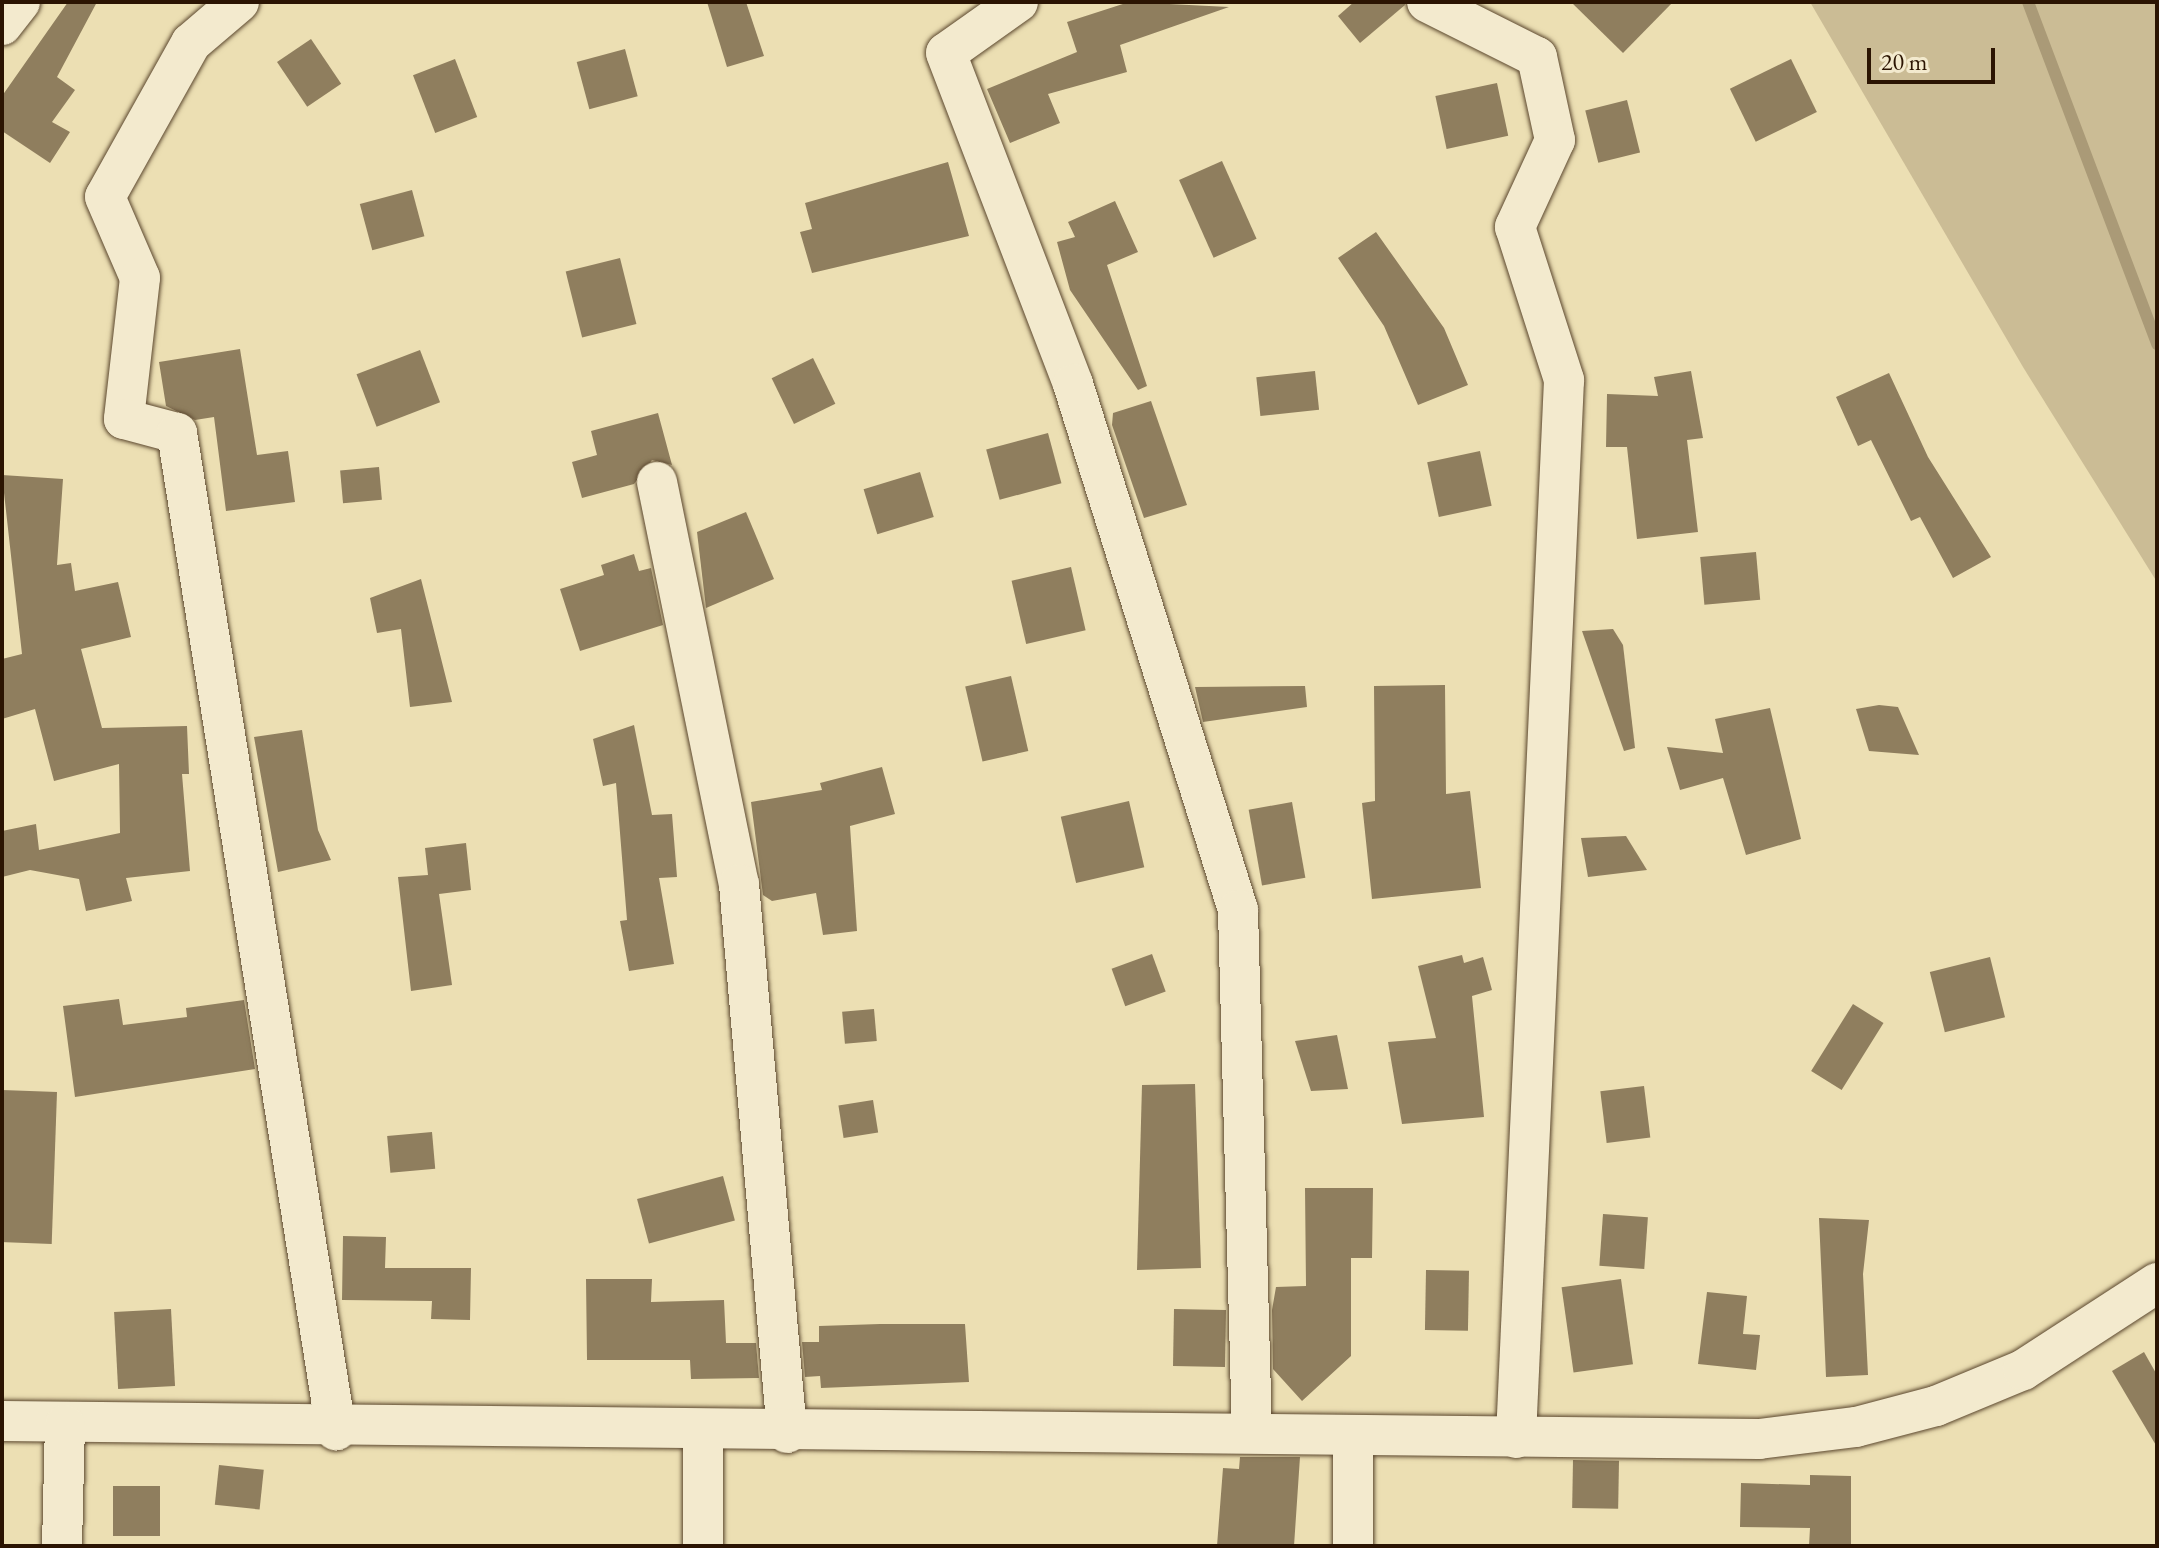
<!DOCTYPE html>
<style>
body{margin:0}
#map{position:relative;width:2159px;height:1548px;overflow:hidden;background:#ecdfb3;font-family:"EB Garamond",serif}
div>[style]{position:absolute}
.green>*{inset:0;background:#cbbc95}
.stream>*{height:12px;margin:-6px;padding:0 6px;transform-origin:6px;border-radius:6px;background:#aa9a77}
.building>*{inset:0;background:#8f7e5e;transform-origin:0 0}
.roads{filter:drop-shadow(0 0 2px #5b472e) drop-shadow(0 0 2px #5b472e)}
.street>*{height:40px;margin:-20px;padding:0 20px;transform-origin:20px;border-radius:20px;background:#f3eace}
span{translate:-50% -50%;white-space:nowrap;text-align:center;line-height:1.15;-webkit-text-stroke:7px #f3eace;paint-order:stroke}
.frame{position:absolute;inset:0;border:4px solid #2b1402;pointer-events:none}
.scale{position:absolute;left:1867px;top:48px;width:128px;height:36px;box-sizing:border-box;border:4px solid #2b1402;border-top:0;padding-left:10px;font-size:24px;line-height:28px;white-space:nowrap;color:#2b1402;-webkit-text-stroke:6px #f3eace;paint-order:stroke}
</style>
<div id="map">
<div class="green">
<i style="clip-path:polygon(1810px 2px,2157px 2px,2157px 582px,2023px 367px)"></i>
</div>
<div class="stream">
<i style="left:2028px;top:2px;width:366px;rotate:69.3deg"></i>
</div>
<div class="building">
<i style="clip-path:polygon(68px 2px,97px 2px,57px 77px,75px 90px,52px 122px,70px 132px,50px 163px,2px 131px,2px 96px)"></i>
<i style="clip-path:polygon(707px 2px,746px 2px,764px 56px,727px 67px)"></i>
<i style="clip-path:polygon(1129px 2px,1229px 7px,1120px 45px,1127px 72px,1048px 94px,1060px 123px,1010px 143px,987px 89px,1077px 52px,1067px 22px)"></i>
<i style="clip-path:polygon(1354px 2px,1404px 2px,1405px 5px,1360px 43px,1338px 16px)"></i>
<i style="clip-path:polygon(1571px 2px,1673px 2px,1623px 53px)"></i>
<i style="left:311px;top:39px;width:54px;height:41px;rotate:56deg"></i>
<i style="left:625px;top:49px;width:49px;height:50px;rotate:75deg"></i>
<i style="left:455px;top:59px;width:62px;height:45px;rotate:69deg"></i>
<i style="left:1791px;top:59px;width:59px;height:68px;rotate:64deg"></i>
<i style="left:1497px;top:83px;width:54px;height:63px;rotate:78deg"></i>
<i style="left:1627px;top:100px;width:54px;height:43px;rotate:76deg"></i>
<i style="left:1222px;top:161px;width:85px;height:47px;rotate:66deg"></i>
<i style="clip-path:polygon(948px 162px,969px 236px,812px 273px,800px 232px,812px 229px,805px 203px)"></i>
<i style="left:412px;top:190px;width:48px;height:54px;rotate:75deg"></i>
<i style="clip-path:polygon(1115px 201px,1138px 252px,1107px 265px,1147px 386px,1138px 390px,1070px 290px,1057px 242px,1075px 237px,1068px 222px)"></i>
<i style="clip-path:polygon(1376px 232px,1444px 328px,1468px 385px,1418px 405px,1384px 326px,1338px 258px)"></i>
<i style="left:620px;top:258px;width:68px;height:56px;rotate:76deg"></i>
<i style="clip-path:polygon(240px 349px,257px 455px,288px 451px,295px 502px,226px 511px,214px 417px,195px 420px,166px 406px,159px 362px)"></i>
<i style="left:420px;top:350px;width:56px;height:68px;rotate:69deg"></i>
<i style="left:813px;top:358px;width:51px;height:46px;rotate:64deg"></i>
<i style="left:1315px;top:371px;width:39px;height:59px;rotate:84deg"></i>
<i style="clip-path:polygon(1691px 371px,1703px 438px,1687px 440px,1698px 532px,1637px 539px,1627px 447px,1606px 447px,1607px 394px,1658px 396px,1654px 377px)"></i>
<i style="clip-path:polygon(1889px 373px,1928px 457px,1991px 557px,1953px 578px,1920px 517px,1911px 521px,1871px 440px,1858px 446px,1836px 397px)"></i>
<i style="clip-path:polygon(1151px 401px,1187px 505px,1144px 518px,1112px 425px,1113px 413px)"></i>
<i style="clip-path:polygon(658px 413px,672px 465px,652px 460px,634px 484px,582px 498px,572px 462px,597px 455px,591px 431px)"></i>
<i style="left:1048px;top:433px;width:52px;height:64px;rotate:75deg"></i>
<i style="left:1480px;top:451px;width:56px;height:54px;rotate:78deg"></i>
<i style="left:379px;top:467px;width:33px;height:39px;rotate:85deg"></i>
<i style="left:920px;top:472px;width:47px;height:59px;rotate:73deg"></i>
<i style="clip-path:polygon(2px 475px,63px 479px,57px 565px,71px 563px,75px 591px,118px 582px,131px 637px,81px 649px,102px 728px,187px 726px,189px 774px,182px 774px,190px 871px,126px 878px,132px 901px,86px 911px,79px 879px,30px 870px,2px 877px,2px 831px,36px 824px,39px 850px,120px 833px,119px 764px,54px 781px,35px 709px,2px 719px,2px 659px,22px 654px)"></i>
<i style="clip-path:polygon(746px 512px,774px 579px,706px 608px,697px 532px)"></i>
<i style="left:1756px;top:552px;width:48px;height:56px;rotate:85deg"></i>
<i style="clip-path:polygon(634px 554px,639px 571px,651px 568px,663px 625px,580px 651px,560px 589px,604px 575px,601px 565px)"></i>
<i style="left:1071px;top:567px;width:65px;height:61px;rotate:77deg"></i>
<i style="clip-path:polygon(421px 579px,452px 702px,410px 707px,401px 629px,377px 633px,370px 598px)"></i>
<i style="clip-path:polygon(1613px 629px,1623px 645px,1635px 748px,1624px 751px,1582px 631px)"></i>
<i style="left:1011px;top:676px;width:77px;height:47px;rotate:77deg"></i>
<i style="clip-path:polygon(1445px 685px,1446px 794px,1470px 791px,1481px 888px,1372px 899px,1362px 803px,1375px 801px,1374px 686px)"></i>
<i style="clip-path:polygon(1305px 686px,1307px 707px,1203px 722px,1195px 687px)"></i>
<i style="clip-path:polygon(1879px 705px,1898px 707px,1919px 755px,1869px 751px,1856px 709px)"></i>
<i style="clip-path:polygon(1770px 708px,1801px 839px,1746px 855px,1723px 778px,1680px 790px,1667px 747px,1723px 753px,1715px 719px)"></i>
<i style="clip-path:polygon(634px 725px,652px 815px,672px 814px,677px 877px,659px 878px,674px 964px,629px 971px,620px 921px,627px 920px,616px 783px,603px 786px,593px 739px)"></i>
<i style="clip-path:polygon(302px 730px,318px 830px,331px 860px,278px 872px,254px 737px)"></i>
<i style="clip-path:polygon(882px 767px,895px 814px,850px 826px,857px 931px,823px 935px,816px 893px,772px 901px,763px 895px,751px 802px,822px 790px,820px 783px)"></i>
<i style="left:1129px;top:801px;width:68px;height:70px;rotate:77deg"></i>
<i style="left:1292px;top:802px;width:77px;height:44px;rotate:80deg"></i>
<i style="clip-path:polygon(1626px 836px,1647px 870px,1588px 877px,1581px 838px)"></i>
<i style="clip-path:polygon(466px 843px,471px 890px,439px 894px,452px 985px,411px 991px,398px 877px,428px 875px,425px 848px)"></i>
<i style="left:1152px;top:954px;width:40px;height:43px;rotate:70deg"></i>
<i style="clip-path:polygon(1462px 955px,1464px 963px,1483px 957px,1492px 990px,1472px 996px,1484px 1117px,1402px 1124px,1388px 1042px,1436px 1038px,1418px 966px)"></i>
<i style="left:1990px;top:957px;width:62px;height:62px;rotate:76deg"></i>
<i style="clip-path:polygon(119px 999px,123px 1025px,187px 1017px,186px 1008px,244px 1000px,255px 1069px,75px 1097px,63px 1006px)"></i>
<i style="left:1853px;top:1004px;width:36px;height:79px;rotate:32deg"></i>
<i style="left:874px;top:1009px;width:32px;height:32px;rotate:85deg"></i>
<i style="clip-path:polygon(1337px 1035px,1348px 1089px,1311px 1091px,1295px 1041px)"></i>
<i style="clip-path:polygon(1195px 1084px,1201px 1268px,1137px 1270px,1142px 1085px)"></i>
<i style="left:1644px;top:1086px;width:52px;height:44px;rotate:83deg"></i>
<i style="left:57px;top:1092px;width:152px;height:55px;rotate:92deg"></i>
<i style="left:873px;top:1100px;width:33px;height:35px;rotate:81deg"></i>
<i style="left:432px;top:1132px;width:37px;height:45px;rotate:85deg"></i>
<i style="left:723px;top:1176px;width:46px;height:89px;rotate:75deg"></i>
<i style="clip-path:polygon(1305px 1188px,1373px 1188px,1372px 1258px,1351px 1258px,1351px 1356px,1302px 1401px,1273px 1369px,1272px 1310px,1276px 1287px,1306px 1286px)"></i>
<i style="left:1603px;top:1214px;width:45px;height:52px;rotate:4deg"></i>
<i style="clip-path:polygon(1819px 1218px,1869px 1220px,1863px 1274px,1868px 1375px,1826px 1377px)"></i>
<i style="clip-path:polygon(343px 1236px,386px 1237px,385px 1268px,471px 1268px,470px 1320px,431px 1319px,432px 1301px,342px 1300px)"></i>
<i style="left:1426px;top:1270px;width:43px;height:60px;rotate:1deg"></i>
<i style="clip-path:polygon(586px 1279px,652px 1279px,651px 1302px,724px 1300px,726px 1343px,756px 1343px,759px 1378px,691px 1379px,690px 1360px,587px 1360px)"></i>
<i style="left:1621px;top:1279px;width:86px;height:60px;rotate:82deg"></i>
<i style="clip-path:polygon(1707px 1292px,1747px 1296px,1743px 1334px,1760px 1335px,1756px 1370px,1698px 1364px)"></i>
<i style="left:171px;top:1309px;width:77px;height:57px;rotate:87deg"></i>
<i style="left:1174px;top:1309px;width:52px;height:57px;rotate:1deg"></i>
<i style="clip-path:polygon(880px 1324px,965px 1324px,969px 1382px,821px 1388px,820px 1376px,805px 1377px,802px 1342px,819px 1342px,819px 1326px)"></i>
<i style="clip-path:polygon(2144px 1352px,2157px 1375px,2157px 1447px,2112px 1371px)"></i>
<i style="clip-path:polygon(1240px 1457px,1300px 1457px,1294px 1546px,1217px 1546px,1223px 1468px,1239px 1469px)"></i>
<i style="left:1573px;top:1460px;width:46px;height:48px;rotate:1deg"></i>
<i style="left:219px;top:1465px;width:45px;height:40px;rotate:6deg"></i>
<i style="clip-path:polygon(1810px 1475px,1851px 1476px,1851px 1546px,1809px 1546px,1810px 1528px,1740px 1527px,1741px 1483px,1810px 1485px)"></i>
<i style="left:160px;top:1486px;width:50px;height:47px;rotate:90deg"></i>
</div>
<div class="roads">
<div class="street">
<i style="left:239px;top:2px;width:63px;rotate:139.5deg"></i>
<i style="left:191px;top:43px;width:176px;rotate:119.2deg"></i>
<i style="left:105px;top:197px;width:88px;rotate:66.6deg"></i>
<i style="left:140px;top:278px;width:142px;rotate:96.5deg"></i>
<i style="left:124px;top:419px;width:55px;rotate:14.8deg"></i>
<i style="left:177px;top:433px;width:1010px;rotate:80.94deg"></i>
<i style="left:1018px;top:2px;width:88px;rotate:144.7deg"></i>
<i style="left:946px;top:53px;width:355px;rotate:69deg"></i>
<i style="left:1073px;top:384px;width:551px;rotate:72.58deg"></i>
<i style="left:1238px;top:910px;width:523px;rotate:88.47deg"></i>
<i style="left:1427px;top:2px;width:123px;rotate:26.6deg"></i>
<i style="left:1537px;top:57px;width:85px;rotate:77.8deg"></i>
<i style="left:1555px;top:140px;width:96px;rotate:114.7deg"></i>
<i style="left:1515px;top:227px;width:161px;rotate:72.2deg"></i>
<i style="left:1564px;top:380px;width:1059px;rotate:92.6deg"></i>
<i style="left:2px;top:25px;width:29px;rotate:-52deg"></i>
<i style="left:657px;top:482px;width:410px;rotate:78.5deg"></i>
<i style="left:739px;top:884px;width:551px;rotate:85deg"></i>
<i style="left:2px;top:1421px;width:1757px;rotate:0.59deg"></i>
<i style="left:1759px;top:1439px;width:98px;rotate:-7.1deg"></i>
<i style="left:1856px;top:1427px;width:83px;rotate:-14.7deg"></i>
<i style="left:1936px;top:1406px;width:94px;rotate:-22.5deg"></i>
<i style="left:2023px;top:1370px;width:160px;rotate:-33deg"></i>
<i style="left:62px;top:1546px;width:121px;rotate:-88.6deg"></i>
<i style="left:703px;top:1546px;width:113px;rotate:-90deg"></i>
<i style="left:1353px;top:1546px;width:106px;rotate:-90deg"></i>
</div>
</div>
<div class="frame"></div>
<div class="scale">20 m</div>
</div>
